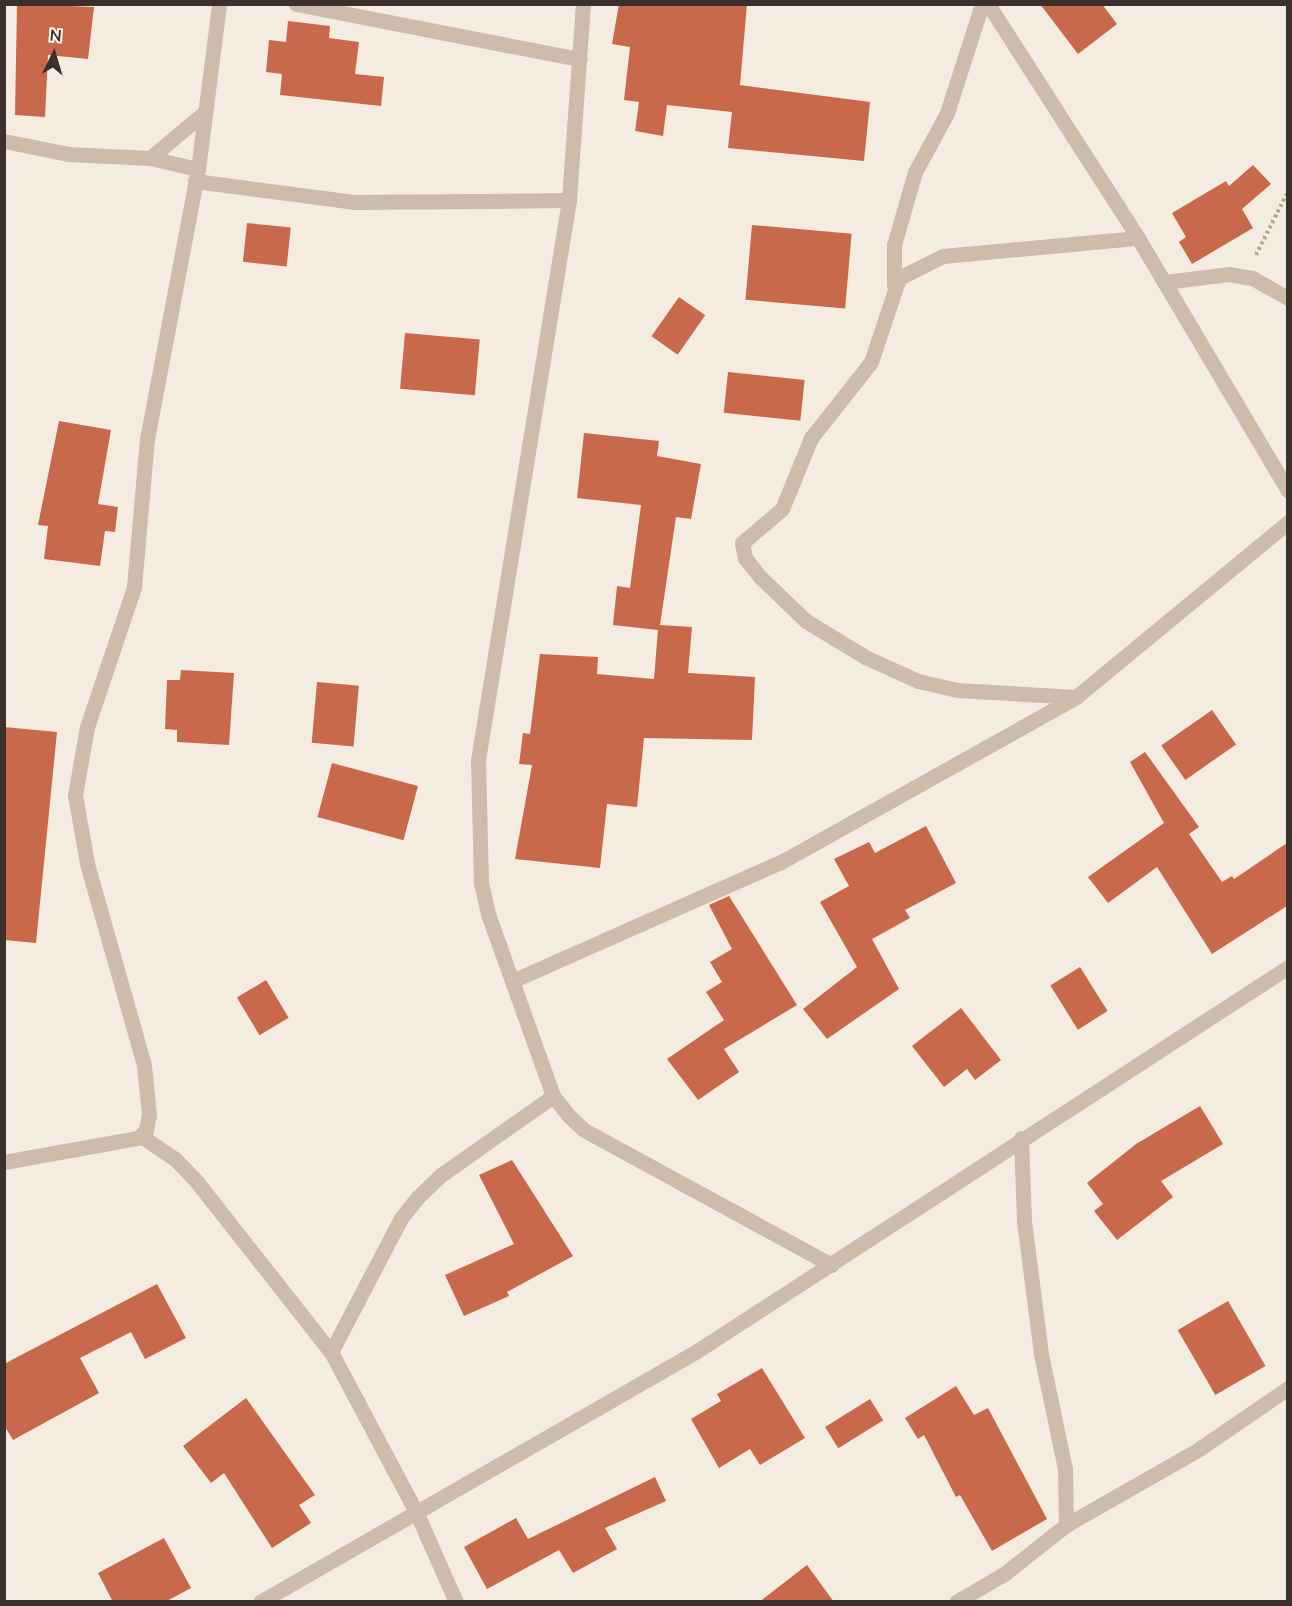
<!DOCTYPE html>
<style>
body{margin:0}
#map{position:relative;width:1292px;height:1606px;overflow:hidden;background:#f4ebe1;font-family:"Nunito Sans",sans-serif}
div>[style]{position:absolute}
.building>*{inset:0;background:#c8694b;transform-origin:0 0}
.path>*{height:4px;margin-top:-2px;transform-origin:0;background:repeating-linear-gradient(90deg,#b9a596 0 3px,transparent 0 6px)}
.minor>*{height:15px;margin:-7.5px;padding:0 7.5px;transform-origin:7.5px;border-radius:7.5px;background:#cdbbac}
span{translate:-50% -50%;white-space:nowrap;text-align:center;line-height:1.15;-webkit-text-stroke:6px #fbf5ee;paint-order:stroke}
.frame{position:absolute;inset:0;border:6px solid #3b302b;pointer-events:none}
.north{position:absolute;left:24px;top:24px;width:60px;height:60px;-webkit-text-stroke:4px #fbf5ee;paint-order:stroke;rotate:5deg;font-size:16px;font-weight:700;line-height:24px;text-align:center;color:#3b302b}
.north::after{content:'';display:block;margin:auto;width:21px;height:27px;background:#3b302b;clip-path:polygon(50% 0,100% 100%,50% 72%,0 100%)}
</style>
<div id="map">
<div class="building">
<i style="clip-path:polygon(17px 4px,94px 7px,88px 59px,48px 55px,45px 117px,15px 115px)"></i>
<i style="clip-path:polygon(619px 4px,747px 4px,740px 85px,870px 102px,864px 161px,728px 148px,732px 112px,667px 105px,663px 136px,635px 131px,639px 102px,624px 100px,630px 47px,612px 44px)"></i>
<i style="clip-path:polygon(1040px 4px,1102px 4px,1117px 24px,1078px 54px)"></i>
<i style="clip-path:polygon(288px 21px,330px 26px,329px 38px,359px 42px,355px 74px,384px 77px,381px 106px,280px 95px,282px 74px,266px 72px,269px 40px,286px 42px)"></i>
<i style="clip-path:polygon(1253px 165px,1271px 184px,1242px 209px,1253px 228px,1192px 264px,1179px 242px,1186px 237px,1172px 213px,1226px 181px,1229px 186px)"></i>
<i style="left:247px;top:223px;width:44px;height:39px;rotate:6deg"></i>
<i style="left:752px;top:225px;width:100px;height:75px;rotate:5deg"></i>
<i style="left:679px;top:297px;width:32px;height:48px;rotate:35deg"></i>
<i style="left:405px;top:333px;width:75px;height:56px;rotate:5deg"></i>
<i style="left:728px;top:372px;width:77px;height:41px;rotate:6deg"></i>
<i style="clip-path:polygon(59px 421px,111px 430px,98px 504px,118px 507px,115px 532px,105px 531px,100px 566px,44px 559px,48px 526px,38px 525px)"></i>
<i style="clip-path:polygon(584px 433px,659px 441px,657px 456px,701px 464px,691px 519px,676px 517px,660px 625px,692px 627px,688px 673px,755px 677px,752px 740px,644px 738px,637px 807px,607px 804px,600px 868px,515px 859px,532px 765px,519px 764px,523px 733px,530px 734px,540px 654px,598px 657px,597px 674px,654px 679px,658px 630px,613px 625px,617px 586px,630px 588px,641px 505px,577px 498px)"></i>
<i style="clip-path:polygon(181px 670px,234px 673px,229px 745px,177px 742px,177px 730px,165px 729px,167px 680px,180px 680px)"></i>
<i style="left:317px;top:682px;width:42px;height:61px;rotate:5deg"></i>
<i style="left:1212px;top:710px;width:42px;height:62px;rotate:55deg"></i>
<i style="clip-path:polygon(4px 727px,57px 732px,36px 943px,4px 940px)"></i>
<i style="clip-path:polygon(1145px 752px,1199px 827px,1189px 834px,1222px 882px,1232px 876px,1234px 879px,1287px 843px,1287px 906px,1212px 954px,1157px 867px,1108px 903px,1088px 877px,1164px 823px,1130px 762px)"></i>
<i style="left:332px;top:763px;width:89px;height:56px;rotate:15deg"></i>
<i style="clip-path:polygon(926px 826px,956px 883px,905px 910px,910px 918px,872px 939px,899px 989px,827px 1039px,803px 1009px,857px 967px,820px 902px,849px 886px,834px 859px,869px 842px,875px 853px)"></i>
<i style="clip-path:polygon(729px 896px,797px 1005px,724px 1049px,739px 1072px,698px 1100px,667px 1059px,724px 1020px,706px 992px,722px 982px,710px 962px,732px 949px,709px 905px)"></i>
<i style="left:1080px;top:967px;width:52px;height:35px;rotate:58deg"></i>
<i style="left:266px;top:980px;width:44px;height:34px;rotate:59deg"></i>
<i style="clip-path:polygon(961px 1008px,1001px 1060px,975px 1080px,967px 1069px,944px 1087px,912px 1046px)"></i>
<i style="clip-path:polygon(1200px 1106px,1223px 1144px,1161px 1181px,1173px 1197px,1117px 1240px,1094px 1211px,1103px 1204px,1087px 1183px,1136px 1144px)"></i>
<i style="clip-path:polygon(512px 1160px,573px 1256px,507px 1292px,509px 1296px,464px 1316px,445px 1275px,514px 1244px,479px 1175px)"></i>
<i style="clip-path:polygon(157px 1284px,186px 1338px,145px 1359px,131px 1332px,80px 1358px,99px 1393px,13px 1440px,4px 1425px,4px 1364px)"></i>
<i style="left:1228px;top:1301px;width:75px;height:58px;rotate:60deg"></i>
<i style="clip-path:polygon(762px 1368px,805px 1438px,760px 1465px,750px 1449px,719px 1468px,691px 1419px,721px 1401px,717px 1394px)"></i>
<i style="clip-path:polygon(956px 1386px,974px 1415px,988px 1408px,1047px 1519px,992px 1551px,960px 1495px,956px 1497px,924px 1435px,918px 1439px,905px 1418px)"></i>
<i style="clip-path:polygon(246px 1398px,315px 1495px,299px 1505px,311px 1523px,272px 1548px,224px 1473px,211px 1483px,183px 1446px)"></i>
<i style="left:870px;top:1399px;width:25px;height:53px;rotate:58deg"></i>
<i style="clip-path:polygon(655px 1477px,666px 1501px,605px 1528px,617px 1549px,573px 1573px,559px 1550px,487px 1589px,464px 1547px,516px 1518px,528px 1539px)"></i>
<i style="clip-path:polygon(164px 1538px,191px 1588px,165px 1602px,113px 1602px,98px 1573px)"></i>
<i style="clip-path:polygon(807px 1565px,834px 1602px,759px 1602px)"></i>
</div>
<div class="path">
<i style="left:1256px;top:255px;width:72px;rotate:-63.4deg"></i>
</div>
<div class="minor">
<i style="left:296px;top:4px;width:289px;rotate:11deg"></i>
<i style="left:583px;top:4px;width:196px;rotate:94.1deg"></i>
<i style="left:569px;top:200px;width:567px;rotate:99.23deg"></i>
<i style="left:478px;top:760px;width:123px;rotate:88.6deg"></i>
<i style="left:481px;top:883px;width:32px;rotate:77deg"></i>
<i style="left:488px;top:914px;width:193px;rotate:70.3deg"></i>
<i style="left:553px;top:1096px;width:26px;rotate:51deg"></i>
<i style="left:569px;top:1116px;width:21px;rotate:43deg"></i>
<i style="left:584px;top:1130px;width:282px;rotate:28.6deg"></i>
<i style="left:988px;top:4px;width:278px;rotate:57.3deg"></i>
<i style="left:1138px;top:238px;width:294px;rotate:59.3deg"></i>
<i style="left:4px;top:141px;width:65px;rotate:11.5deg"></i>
<i style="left:68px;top:154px;width:82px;rotate:2.8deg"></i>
<i style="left:150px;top:158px;width:49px;rotate:12.9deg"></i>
<i style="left:150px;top:158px;width:72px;rotate:-39.9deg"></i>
<i style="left:195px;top:181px;width:160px;rotate:7.5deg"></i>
<i style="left:354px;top:202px;width:215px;rotate:-0.5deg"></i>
<i style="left:1164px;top:282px;width:65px;rotate:-7deg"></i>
<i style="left:1229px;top:274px;width:23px;rotate:10deg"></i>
<i style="left:1252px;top:278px;width:41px;rotate:29.1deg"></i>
<i style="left:894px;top:285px;width:40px;rotate:-90deg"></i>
<i style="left:894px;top:245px;width:76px;rotate:-74deg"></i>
<i style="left:915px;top:172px;width:67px;rotate:-61.5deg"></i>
<i style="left:947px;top:113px;width:114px;rotate:-72.2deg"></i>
<i style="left:1076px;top:697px;width:119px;rotate:-176.6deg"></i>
<i style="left:957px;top:690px;width:40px;rotate:-167deg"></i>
<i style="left:918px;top:681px;width:56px;rotate:-155.7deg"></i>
<i style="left:867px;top:658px;width:71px;rotate:-148.8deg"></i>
<i style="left:806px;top:621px;width:64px;rotate:-136.3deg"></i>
<i style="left:760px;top:577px;width:24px;rotate:-128deg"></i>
<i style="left:745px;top:558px;width:15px;rotate:-101deg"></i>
<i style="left:742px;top:543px;width:52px;rotate:-40.4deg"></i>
<i style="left:782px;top:509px;width:77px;rotate:-67.8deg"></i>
<i style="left:811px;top:438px;width:97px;rotate:-51.7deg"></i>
<i style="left:871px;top:362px;width:89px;rotate:-71.6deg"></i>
<i style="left:899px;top:278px;width:49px;rotate:-26.6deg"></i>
<i style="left:943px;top:256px;width:196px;rotate:-5.3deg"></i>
<i style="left:512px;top:981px;width:294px;rotate:-23.9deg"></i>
<i style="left:781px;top:862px;width:338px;rotate:-29.2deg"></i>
<i style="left:1076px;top:697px;width:275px;rotate:-39.5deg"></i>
<i style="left:141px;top:1136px;width:41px;rotate:34.1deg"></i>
<i style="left:175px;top:1159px;width:32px;rotate:46deg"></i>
<i style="left:197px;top:1182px;width:216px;rotate:51.8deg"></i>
<i style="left:331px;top:1352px;width:183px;rotate:62deg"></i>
<i style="left:417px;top:1514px;width:96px;rotate:66.1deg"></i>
<i style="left:1021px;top:1138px;width:83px;rotate:87.9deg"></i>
<i style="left:1024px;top:1221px;width:134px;rotate:82.7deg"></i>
<i style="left:1041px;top:1354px;width:117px;rotate:78.2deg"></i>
<i style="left:1065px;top:1469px;width:56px;rotate:89deg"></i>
<i style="left:4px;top:1162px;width:136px;rotate:-10.2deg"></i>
<i style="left:138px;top:1138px;width:11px;rotate:-45deg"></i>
<i style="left:146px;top:1130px;width:15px;rotate:-79deg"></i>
<i style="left:149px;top:1115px;width:50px;rotate:-95.7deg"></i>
<i style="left:144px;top:1065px;width:210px;rotate:-105.8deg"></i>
<i style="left:87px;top:863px;width:69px;rotate:-100deg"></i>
<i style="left:75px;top:795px;width:69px;rotate:-80deg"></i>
<i style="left:87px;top:727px;width:148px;rotate:-71.4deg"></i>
<i style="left:134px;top:587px;width:149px;rotate:-85deg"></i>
<i style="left:147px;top:439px;width:275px;rotate:-79.3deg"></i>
<i style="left:198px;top:169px;width:166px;rotate:-82.7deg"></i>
<i style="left:331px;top:1352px;width:151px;rotate:-62.4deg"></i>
<i style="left:401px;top:1218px;width:27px;rotate:-51deg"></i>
<i style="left:418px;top:1197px;width:32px;rotate:-44deg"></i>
<i style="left:441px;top:1175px;width:137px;rotate:-35.2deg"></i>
<i style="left:260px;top:1602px;width:504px;rotate:-29.87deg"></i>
<i style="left:697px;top:1351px;width:705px;rotate:-33.01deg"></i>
<i style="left:956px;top:1602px;width:56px;rotate:-30.3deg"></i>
<i style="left:1004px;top:1574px;width:79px;rotate:-38.3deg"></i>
<i style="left:1066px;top:1525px;width:153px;rotate:-29.7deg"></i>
<i style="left:1199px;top:1449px;width:108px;rotate:-34.4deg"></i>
</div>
<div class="frame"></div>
<div class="north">N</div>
</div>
